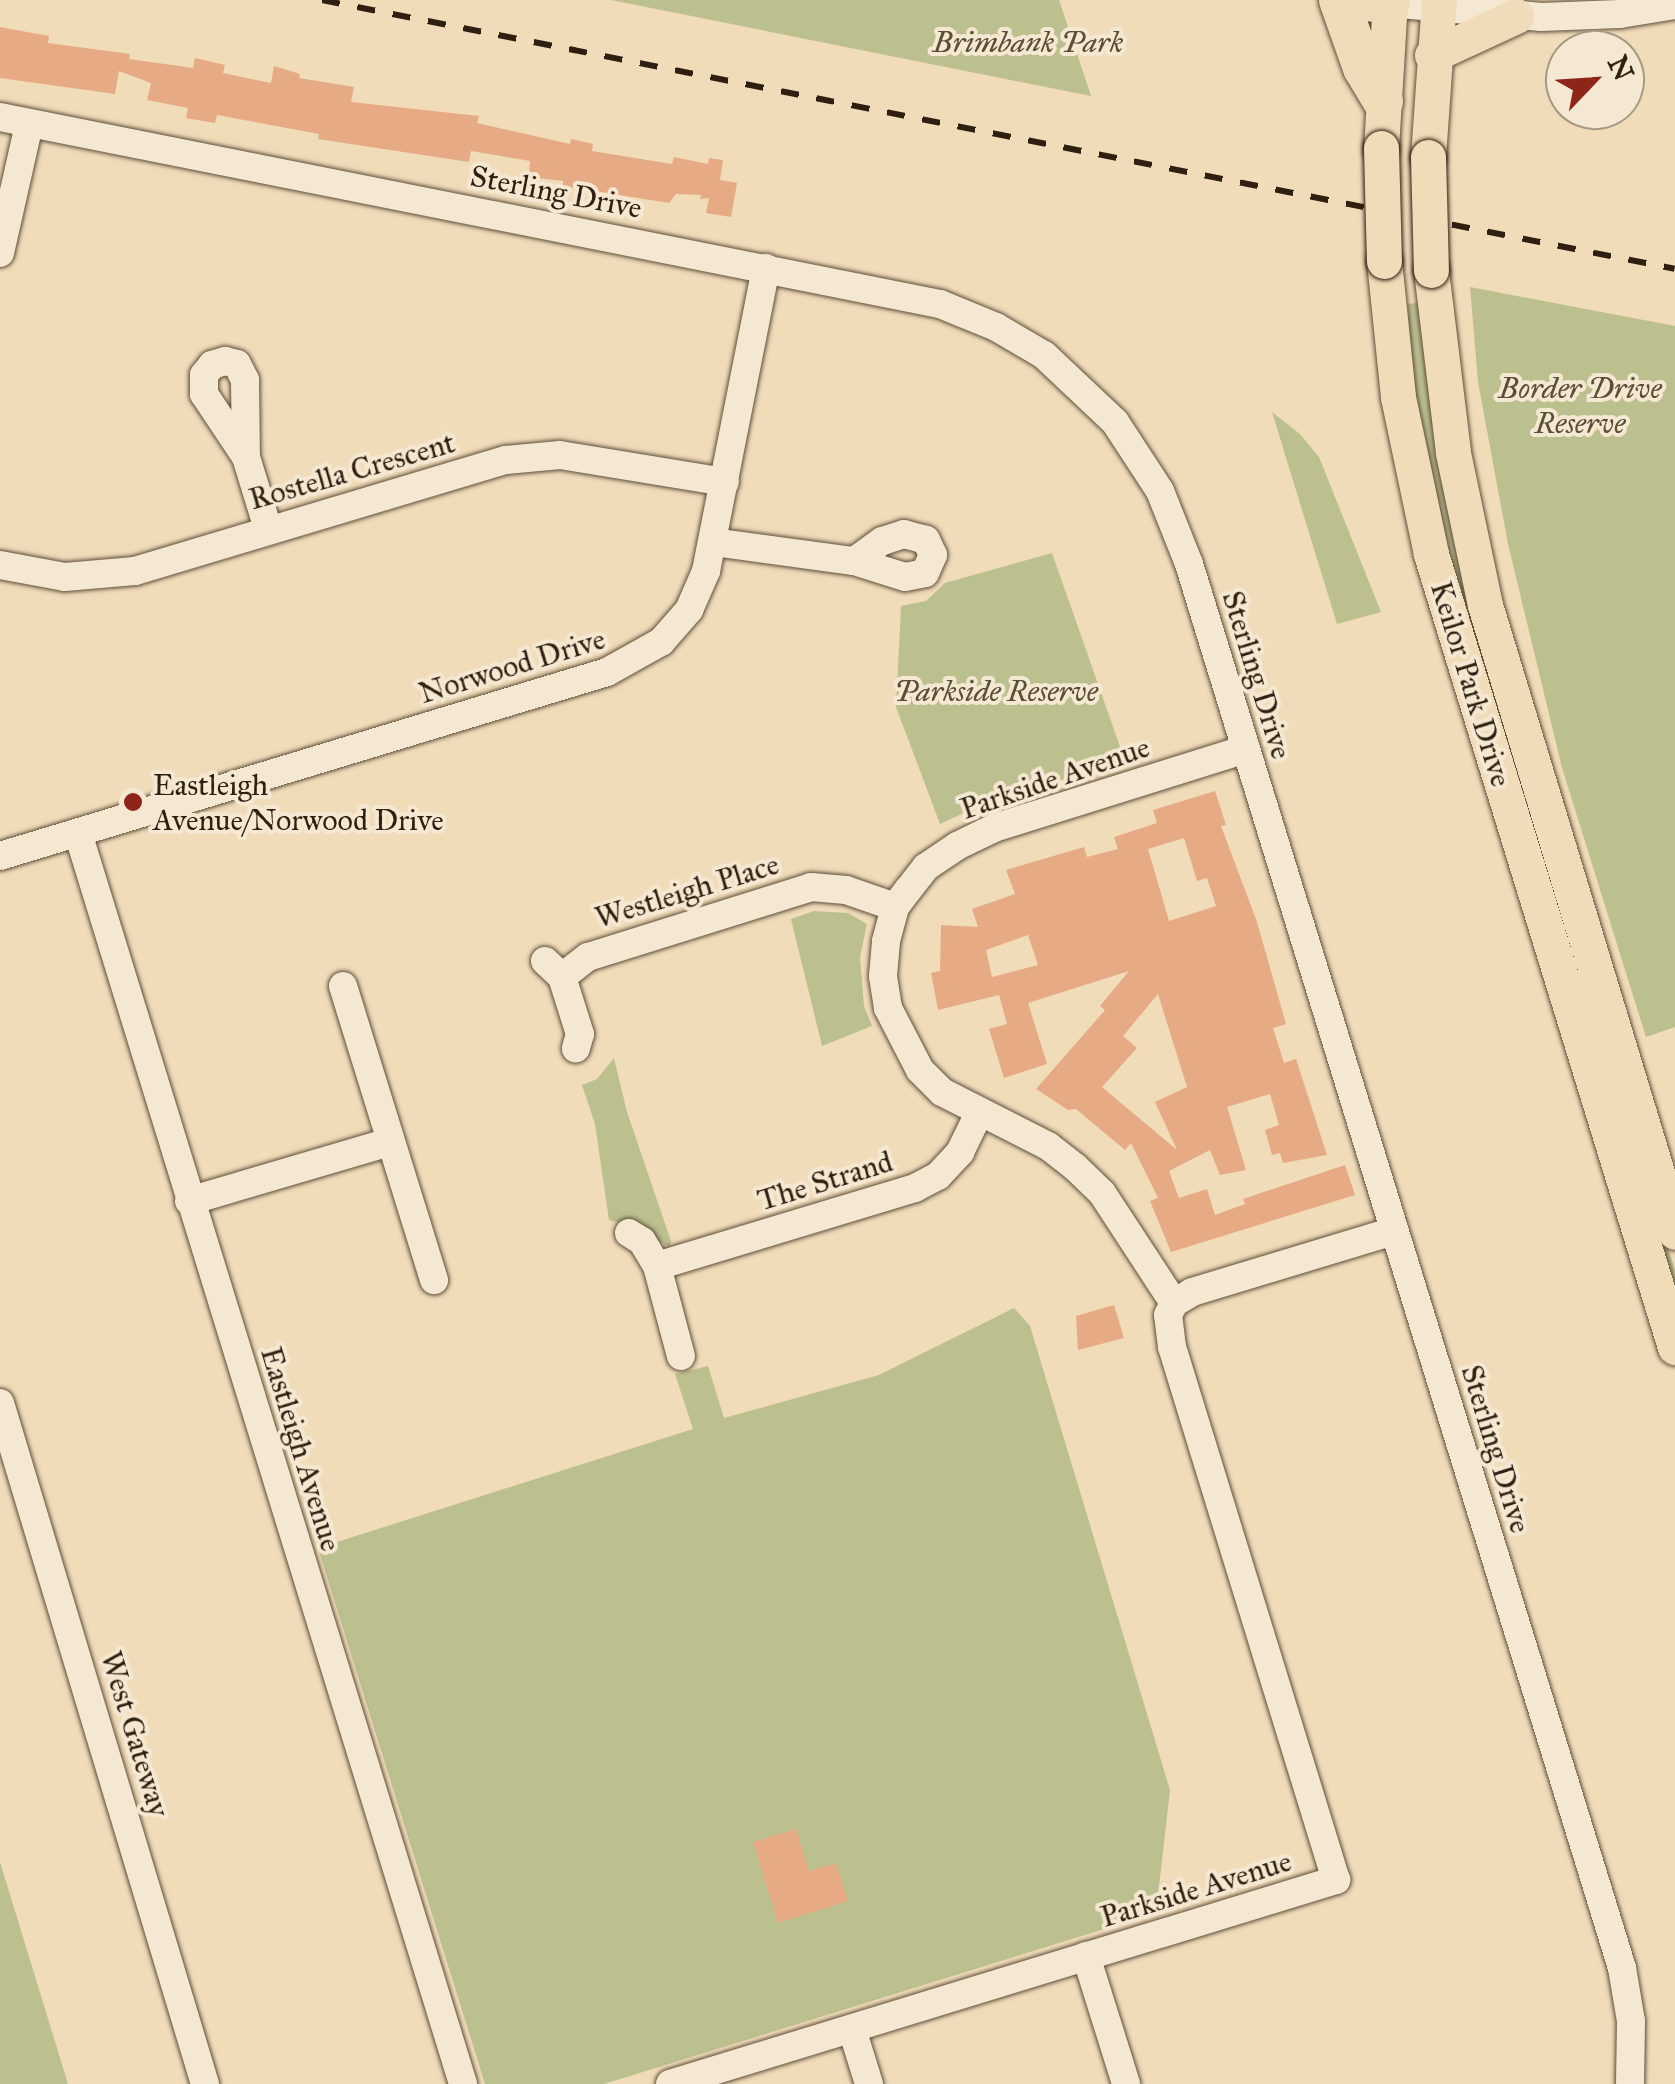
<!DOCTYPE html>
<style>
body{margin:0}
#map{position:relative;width:1675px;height:2084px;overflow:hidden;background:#f0dcb9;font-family:"IM FELL Great Primer",serif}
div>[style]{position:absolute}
.green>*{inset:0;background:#bcbf8e}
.building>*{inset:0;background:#e6aa85}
.roads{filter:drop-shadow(0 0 2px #5e4e3a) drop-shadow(0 0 2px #5e4e3a)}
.minor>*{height:28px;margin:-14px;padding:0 14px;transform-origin:14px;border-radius:14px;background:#f5e8d2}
.major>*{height:35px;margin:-17.5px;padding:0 17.5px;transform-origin:17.5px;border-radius:17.5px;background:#f0dcb9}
.highway>*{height:40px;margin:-20px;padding:0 20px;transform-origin:20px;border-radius:20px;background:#f0dcb9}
.rail>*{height:6px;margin-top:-3px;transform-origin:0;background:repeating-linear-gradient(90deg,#2e1f10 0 18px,transparent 0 36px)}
.bridges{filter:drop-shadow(0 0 2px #2e1f10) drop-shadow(0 0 2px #2e1f10)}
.major-bridge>*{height:35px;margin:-17.5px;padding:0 17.5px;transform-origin:17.5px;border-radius:17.5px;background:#f0dcb9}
.dots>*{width:28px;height:28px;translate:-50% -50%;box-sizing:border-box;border:5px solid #f5e8d2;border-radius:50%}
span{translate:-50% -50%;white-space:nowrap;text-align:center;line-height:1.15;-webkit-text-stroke:8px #f5e8d2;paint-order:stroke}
.park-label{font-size:30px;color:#594f36;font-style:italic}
.street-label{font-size:30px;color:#2e1f10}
.poi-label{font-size:30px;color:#2e1f10}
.left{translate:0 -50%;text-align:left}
.north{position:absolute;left:1545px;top:30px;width:100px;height:100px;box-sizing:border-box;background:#f5e8d2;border:2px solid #a59884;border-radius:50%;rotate:65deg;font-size:28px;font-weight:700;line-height:40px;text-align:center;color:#2e1f10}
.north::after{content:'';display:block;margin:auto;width:35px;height:45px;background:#8f2418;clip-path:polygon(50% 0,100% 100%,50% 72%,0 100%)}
</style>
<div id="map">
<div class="green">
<i style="clip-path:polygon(611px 0,1059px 0,1091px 96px)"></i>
<i style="clip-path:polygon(1470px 287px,1675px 326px,1675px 1027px,1646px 1037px,1562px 768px,1508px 544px,1478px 382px)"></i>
<i style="clip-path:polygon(1423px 302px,1513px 744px,1675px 1270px,1675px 1311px,1458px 606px,1409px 389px,1408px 304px)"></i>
<i style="clip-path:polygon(1272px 412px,1300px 434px,1319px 457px,1381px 612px,1337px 624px)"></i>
<i style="clip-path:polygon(1052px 553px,1125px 761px,987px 802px,940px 824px,896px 707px,901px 606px,926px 601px,945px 583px)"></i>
<i style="clip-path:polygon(814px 911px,848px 913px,867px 924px,860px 957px,864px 1006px,872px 1026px,822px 1046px,791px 919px)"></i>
<i style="clip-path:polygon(614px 1058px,627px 1112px,671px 1241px,669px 1247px,635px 1227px,609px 1220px,595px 1124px,582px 1085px,597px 1079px)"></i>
<i style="clip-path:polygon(1014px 1308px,1030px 1326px,1170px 1790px,1156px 1913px,604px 2084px,485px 2084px,318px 1548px,693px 1429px,675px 1374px,708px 1366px,724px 1418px,879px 1375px)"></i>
<i style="clip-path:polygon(0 1862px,68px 2084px,0 2084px)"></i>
</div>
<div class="building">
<i style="clip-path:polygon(0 27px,49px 36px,48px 43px,130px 54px,129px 59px,193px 68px,195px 58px,225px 65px,223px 73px,271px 83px,274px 66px,300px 74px,299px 78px,354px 87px,351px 102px,479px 116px,477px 123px,570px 144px,571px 139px,593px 144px,592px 151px,672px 164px,674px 157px,708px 164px,709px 158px,723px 160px,720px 180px,737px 183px,731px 217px,706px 213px,709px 198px,700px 199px,701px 195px,676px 194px,669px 203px,563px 186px,563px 181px,529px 177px,530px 161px,471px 151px,469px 162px,318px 139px,319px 134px,217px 115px,215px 123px,186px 118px,188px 108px,147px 100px,151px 83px,119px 71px,115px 94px,0 78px)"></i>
<i style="clip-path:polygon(evenodd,1215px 791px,1226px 825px,1221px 826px,1257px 922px,1286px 1024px,1273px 1028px,1284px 1063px,1296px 1059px,1327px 1155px,1283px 1163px,1280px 1153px,1272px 1155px,1265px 1130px,1279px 1125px,1270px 1094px,1227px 1107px,1246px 1170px,1220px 1175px,1210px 1150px,1169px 1171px,1179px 1198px,1207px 1189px,1215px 1215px,1245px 1204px,1243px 1199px,1345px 1165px,1355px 1195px,1171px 1252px,1150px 1201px,1158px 1198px,1131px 1143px,1125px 1150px,1076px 1109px,1068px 1110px,1036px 1089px,1105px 1010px,1100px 1006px,1129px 971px,1028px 1003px,1047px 1064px,1004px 1078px,989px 1029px,1007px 1024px,999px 995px,938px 1010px,931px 973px,940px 971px,941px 925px,978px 927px,972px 909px,1015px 894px,1006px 870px,1084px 847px,1087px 857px,1118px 849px,1114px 837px,1157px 823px,1153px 810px,1215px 791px,1184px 838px,1197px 881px,1207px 878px,1216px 906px,1169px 921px,1148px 849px,1184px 838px,1215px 791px,1028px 935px,1038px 965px,992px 977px,986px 950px,1028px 935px,1215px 791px,1158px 994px,1187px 1087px,1155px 1102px,1177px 1150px,1102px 1087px,1137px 1048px,1123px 1036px,1158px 994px)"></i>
<i style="clip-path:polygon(1114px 1305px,1124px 1338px,1078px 1350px,1076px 1316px)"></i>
<i style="clip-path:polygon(796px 1829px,809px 1871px,836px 1863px,848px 1901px,778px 1923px,753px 1842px)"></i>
</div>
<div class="roads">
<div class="minor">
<i style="left:1390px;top:3px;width:152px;rotate:5.3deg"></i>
<i style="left:1541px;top:17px;width:79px;rotate:-2.2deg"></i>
<i style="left:1620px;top:14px;width:56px;rotate:-9.3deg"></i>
<i style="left:0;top:117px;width:958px;rotate:11.25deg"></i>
<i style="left:940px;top:304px;width:61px;rotate:22.3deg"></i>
<i style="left:996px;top:327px;width:56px;rotate:30.3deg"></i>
<i style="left:1044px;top:355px;width:98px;rotate:43.3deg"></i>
<i style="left:1115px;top:422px;width:82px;rotate:56.9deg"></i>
<i style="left:1160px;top:491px;width:79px;rotate:68.3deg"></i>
<i style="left:1189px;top:564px;width:1469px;rotate:72.86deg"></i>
<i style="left:1622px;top:1968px;width:54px;rotate:80.4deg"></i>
<i style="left:1631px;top:2021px;width:63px;rotate:90.9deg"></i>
<i style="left:0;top:253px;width:132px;rotate:-77.3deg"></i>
<i style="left:246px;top:457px;width:76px;rotate:-123.7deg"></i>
<i style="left:204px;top:394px;width:19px;rotate:-90deg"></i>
<i style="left:204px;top:375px;width:13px;rotate:-51deg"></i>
<i style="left:212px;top:365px;width:14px;rotate:-17deg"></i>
<i style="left:225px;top:361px;width:12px;rotate:14deg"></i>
<i style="left:237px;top:364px;width:18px;rotate:63deg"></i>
<i style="left:245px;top:380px;width:77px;rotate:89.3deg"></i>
<i style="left:246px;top:457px;width:75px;rotate:73deg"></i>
<i style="left:713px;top:542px;width:142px;rotate:7.7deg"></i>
<i style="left:854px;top:561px;width:53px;rotate:17.4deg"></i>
<i style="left:905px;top:577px;width:20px;rotate:-11deg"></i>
<i style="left:925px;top:573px;width:20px;rotate:-66deg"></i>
<i style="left:933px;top:555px;width:17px;rotate:-115deg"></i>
<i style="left:926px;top:540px;width:23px;rotate:-165deg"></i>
<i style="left:904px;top:534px;width:23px;rotate:162deg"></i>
<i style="left:882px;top:541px;width:34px;rotate:144deg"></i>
<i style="left:0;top:565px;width:66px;rotate:10.5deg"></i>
<i style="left:65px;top:577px;width:70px;rotate:-4.9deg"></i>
<i style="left:135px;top:571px;width:387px;rotate:-16.7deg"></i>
<i style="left:506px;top:460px;width:54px;rotate:-5.3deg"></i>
<i style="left:560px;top:455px;width:167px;rotate:9.3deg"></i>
<i style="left:78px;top:833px;width:1309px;rotate:72.89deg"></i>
<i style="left:0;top:856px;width:634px;rotate:-16.86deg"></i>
<i style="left:607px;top:672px;width:62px;rotate:-29.1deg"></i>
<i style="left:661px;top:642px;width:43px;rotate:-48.8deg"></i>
<i style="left:689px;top:610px;width:43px;rotate:-66.4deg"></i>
<i style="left:706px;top:571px;width:309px;rotate:-78.8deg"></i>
<i style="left:545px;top:961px;width:23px;rotate:43deg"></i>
<i style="left:562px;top:977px;width:60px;rotate:72.5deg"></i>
<i style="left:580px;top:1034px;width:15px;rotate:106deg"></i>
<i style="left:562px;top:977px;width:33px;rotate:-38deg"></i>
<i style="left:588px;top:957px;width:234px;rotate:-17.4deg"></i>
<i style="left:811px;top:887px;width:35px;rotate:5deg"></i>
<i style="left:846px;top:890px;width:52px;rotate:19.1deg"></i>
<i style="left:343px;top:986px;width:308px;rotate:72.8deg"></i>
<i style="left:189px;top:1201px;width:209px;rotate:-16.4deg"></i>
<i style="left:629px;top:1233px;width:15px;rotate:32deg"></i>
<i style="left:642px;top:1241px;width:29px;rotate:59deg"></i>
<i style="left:657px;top:1266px;width:93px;rotate:75.1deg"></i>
<i style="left:657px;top:1266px;width:270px;rotate:-16.8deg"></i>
<i style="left:915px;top:1188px;width:26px;rotate:-28deg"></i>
<i style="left:938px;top:1176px;width:33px;rotate:-47deg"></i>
<i style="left:960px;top:1152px;width:43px;rotate:-64deg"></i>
<i style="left:1174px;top:1303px;width:131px;rotate:-123.2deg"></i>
<i style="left:1102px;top:1193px;width:37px;rotate:-136deg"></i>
<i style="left:1075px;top:1167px;width:34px;rotate:-142deg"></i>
<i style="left:1048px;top:1146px;width:119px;rotate:-153deg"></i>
<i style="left:942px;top:1092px;width:31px;rotate:-135deg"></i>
<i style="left:920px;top:1070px;width:70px;rotate:-117.3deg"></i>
<i style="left:888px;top:1008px;width:32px;rotate:-99deg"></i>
<i style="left:883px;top:976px;width:35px;rotate:-85deg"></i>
<i style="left:886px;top:941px;width:35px;rotate:-75deg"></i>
<i style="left:895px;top:907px;width:21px;rotate:-53deg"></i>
<i style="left:908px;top:890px;width:29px;rotate:-52deg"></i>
<i style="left:926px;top:867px;width:37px;rotate:-34deg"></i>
<i style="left:957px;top:846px;width:41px;rotate:-25.9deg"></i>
<i style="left:994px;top:828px;width:264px;rotate:-17.4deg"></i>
<i style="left:0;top:1403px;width:711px;rotate:73.25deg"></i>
<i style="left:1086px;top:1956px;width:134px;rotate:72.6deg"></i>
<i style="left:852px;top:2029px;width:58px;rotate:72.8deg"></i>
<i style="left:670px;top:2084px;width:697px;rotate:-17.03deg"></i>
<i style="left:1336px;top:1880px;width:558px;rotate:-107.1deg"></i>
<i style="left:1172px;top:1347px;width:32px;rotate:-97deg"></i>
<i style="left:1168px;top:1315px;width:13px;rotate:-63deg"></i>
<i style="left:1174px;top:1303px;width:21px;rotate:-31deg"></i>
<i style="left:1192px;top:1292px;width:211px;rotate:-16.8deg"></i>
</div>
<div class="major">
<i style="left:1432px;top:55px;width:93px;rotate:-24.9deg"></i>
<i style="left:1381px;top:148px;width:148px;rotate:-86.5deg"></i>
<i style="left:1428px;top:157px;width:157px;rotate:-86deg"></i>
<i style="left:1384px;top:261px;width:137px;rotate:84.1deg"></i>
<i style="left:1398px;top:397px;width:160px;rotate:78.1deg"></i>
<i style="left:1431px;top:554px;width:830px;rotate:72.9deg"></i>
<i style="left:1431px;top:270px;width:184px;rotate:83.1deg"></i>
<i style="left:1453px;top:453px;width:155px;rotate:78.1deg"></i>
<i style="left:1485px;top:605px;width:655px;rotate:73.14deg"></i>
</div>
<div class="highway">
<i style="left:1339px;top:0;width:72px;rotate:70.6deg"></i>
<i style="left:1363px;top:68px;width:39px;rotate:59deg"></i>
<i style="left:1355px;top:0;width:35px;rotate:5deg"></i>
</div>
</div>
<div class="rail">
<i style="left:322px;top:0;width:1379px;rotate:11.24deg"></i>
</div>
<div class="bridges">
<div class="major-bridge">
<i style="left:1381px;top:148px;width:113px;rotate:88.5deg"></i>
<i style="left:1428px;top:157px;width:113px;rotate:88.5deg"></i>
</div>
</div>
<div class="dots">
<i style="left:133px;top:802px;background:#8f2418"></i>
</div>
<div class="park-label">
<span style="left:1028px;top:42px">Brimbank Park</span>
<span style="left:1580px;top:405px">Border Drive<br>Reserve</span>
<span style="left:996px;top:691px">Parkside Reserve</span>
</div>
<div class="street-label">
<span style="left:556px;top:192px;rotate:11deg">Sterling Drive</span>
<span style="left:352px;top:471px;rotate:-16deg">Rostella Crescent</span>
<span style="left:512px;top:666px;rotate:-17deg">Norwood Drive</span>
<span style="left:1257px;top:675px;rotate:73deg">Sterling Drive</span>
<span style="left:1471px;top:684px;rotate:73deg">Keilor Park Drive</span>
<span style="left:1055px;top:778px;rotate:-19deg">Parkside Avenue</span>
<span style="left:687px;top:891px;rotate:-17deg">Westleigh Place</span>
<span style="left:825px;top:1181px;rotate:-17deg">The Strand</span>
<span style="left:301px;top:1449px;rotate:73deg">Eastleigh Avenue</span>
<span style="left:1496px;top:1449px;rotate:73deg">Sterling Drive</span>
<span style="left:135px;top:1734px;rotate:73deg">West Gateway</span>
<span style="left:1196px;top:1889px;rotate:-17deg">Parkside Avenue</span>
</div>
<div class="poi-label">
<span class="left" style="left:153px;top:802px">Eastleigh<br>Avenue/Norwood Drive</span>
</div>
<div class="north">N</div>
</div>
